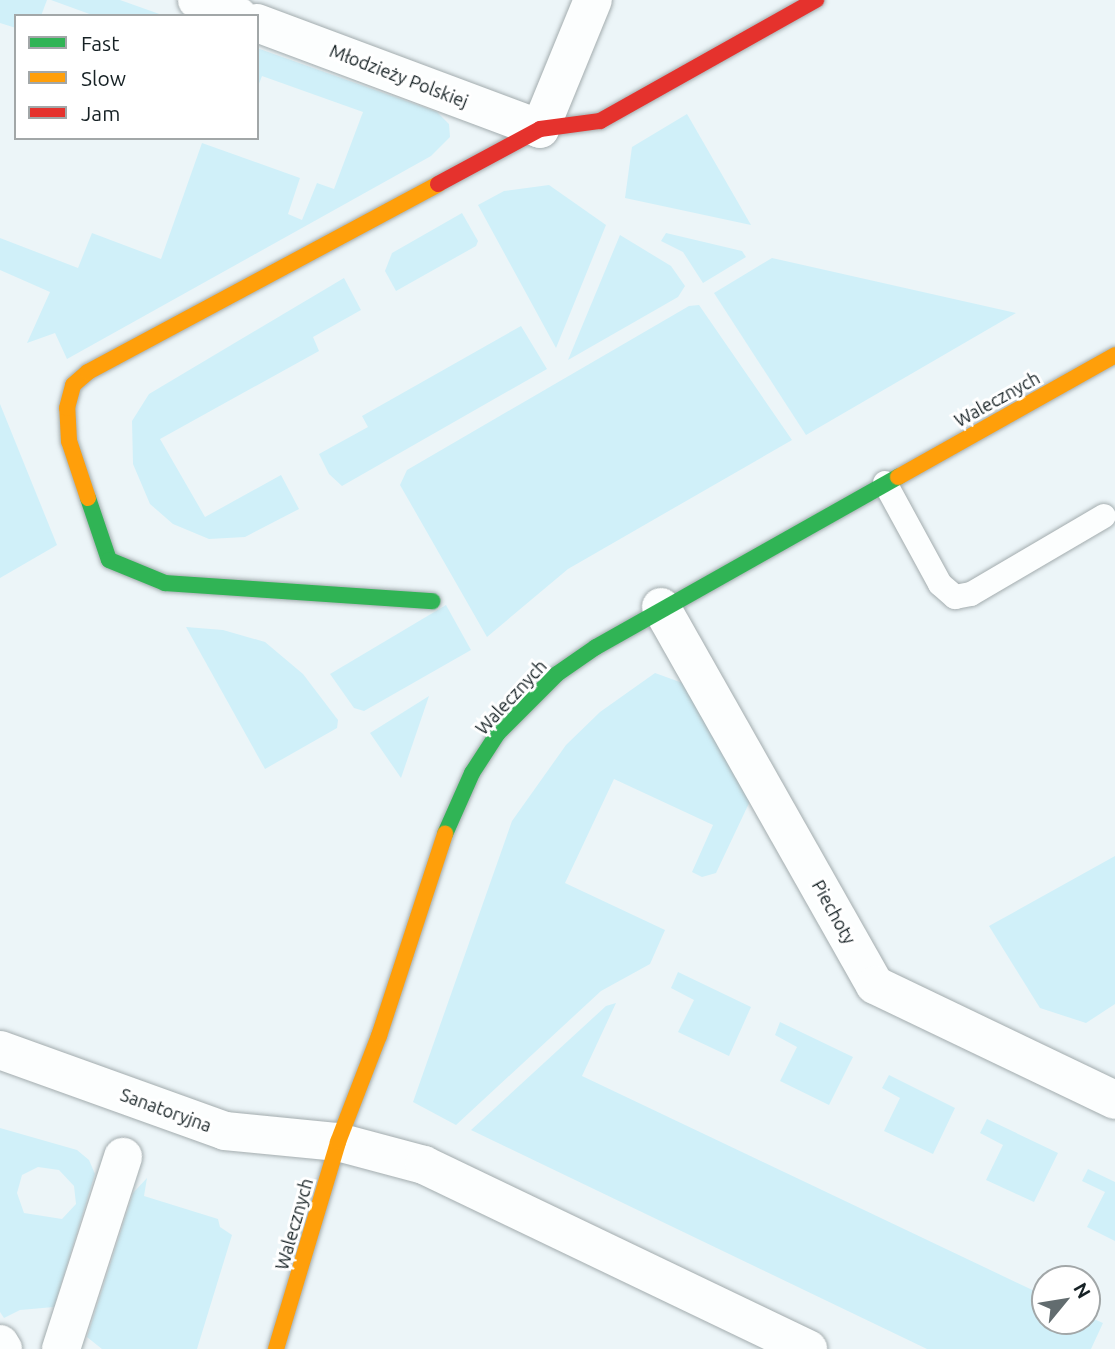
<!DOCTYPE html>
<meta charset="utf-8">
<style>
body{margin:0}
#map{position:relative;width:1115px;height:1349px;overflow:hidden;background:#ecf5f8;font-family:Ubuntu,sans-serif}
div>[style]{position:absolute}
.green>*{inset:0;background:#d0f0f9}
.roads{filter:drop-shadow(0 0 2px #a3acae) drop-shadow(0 0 2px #a3acae)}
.lane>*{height:24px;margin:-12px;padding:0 12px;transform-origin:12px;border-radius:12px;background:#fcfefe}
.street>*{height:38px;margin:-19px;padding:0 19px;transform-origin:19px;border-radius:19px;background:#fcfefe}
.fast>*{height:16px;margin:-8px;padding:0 8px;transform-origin:8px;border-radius:8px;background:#30b455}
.slow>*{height:16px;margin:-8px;padding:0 8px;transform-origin:8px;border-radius:8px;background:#ff9f0a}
.jam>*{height:16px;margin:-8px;padding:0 8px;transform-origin:8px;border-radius:8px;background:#e5322d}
span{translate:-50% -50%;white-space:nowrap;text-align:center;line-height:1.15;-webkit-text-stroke:6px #fff;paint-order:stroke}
.street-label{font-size:18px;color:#172225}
.legend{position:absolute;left:14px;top:14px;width:245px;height:126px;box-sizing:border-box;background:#fff;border:2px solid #a2a7a8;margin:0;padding:9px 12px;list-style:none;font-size:21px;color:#172225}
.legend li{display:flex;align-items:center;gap:14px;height:35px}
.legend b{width:35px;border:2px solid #a2a7a8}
.north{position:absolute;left:1031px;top:1265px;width:70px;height:70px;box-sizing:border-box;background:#fff;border:2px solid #a2a7a8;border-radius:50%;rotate:60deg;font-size:19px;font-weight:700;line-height:28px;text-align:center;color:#172225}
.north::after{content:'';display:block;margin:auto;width:24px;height:32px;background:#626c6f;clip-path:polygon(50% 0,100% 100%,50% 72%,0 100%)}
</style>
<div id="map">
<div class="green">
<i style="clip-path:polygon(0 0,47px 0,41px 16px,16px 16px,16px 28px,0 23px)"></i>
<i style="clip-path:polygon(51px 0,120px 0,165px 16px,95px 16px)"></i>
<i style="clip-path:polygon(257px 48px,437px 112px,449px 124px,450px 137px,431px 156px,67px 359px,55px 333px,27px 343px,50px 292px,0 270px,0 238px,78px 268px,92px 233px,161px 259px,202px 143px,300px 178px,288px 214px,302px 220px,317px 183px,334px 189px,363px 112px,262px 76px,257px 89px)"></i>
<i style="clip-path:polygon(687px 114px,751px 225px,625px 198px,632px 147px)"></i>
<i style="clip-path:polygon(549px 185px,606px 225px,556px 348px,478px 205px,504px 191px)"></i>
<i style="clip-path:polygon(462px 213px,478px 241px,476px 246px,396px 291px,385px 271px,392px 253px)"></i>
<i style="clip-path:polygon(666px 233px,742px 251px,746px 257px,703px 283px,683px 252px,661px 241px)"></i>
<i style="clip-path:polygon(620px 235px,671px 266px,685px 286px,678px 297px,568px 360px)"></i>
<i style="clip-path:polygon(772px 258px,1016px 313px,806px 435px,714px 293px)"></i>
<i style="clip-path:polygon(344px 278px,361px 310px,313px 337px,319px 351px,160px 439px,205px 517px,281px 475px,299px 509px,245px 537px,209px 539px,173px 524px,150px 504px,133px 464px,132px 421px,149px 394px)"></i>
<i style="clip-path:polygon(699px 305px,792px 440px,568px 569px,487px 637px,400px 485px,407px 470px,689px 306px)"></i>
<i style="clip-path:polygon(521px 326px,547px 369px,342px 486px,329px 474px,319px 454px,368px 427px,362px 416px)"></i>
<i style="clip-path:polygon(0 404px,57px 545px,0 578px)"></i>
<i style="clip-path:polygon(446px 605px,471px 650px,364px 711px,354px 708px,330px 674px)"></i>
<i style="clip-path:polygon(186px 627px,223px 630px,265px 642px,303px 674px,338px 720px,337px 728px,265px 769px)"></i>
<i style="clip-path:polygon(655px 673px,688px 685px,751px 799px,716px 873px,702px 877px,692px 872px,713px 825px,614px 779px,565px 883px,665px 930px,650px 964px,601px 991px,456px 1125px,413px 1102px,512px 821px,566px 745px,600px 712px)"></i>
<i style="clip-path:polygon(429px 696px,401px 778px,370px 733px)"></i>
<i style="clip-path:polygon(1115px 856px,1115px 1004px,1086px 1023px,1040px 1008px,989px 926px)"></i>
<i style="clip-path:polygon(678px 972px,751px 1007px,729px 1056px,678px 1032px,694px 1000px,671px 988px)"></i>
<i style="clip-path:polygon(616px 1003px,582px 1076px,1045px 1296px,1045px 1321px,1087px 1321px,1087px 1316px,1103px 1323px,1091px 1349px,927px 1349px,471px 1130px,606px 1006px)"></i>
<i style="clip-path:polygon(780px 1022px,853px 1057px,829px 1105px,780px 1081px,797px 1047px,775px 1035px)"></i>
<i style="clip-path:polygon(889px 1075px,955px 1108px,933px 1154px,884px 1131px,900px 1098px,882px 1088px)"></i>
<i style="clip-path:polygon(987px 1119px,1058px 1153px,1034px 1202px,986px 1180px,1003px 1145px,980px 1133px)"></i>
<i style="clip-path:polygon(evenodd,0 1128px,77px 1150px,89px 1160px,95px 1174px,54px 1307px,20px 1310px,4px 1318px,0 1312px,0 1128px,38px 1167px,59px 1170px,74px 1186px,76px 1204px,62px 1219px,24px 1213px,17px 1193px,22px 1175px,38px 1167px)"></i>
<i style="clip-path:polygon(1088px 1169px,1115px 1182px,1115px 1241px,1087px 1227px,1105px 1192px,1082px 1181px)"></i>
<i style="clip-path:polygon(147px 1178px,144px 1196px,218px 1219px,220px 1227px,232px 1235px,197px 1349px,102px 1349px,87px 1337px,133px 1193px)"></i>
</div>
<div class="roads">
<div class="lane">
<i style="left:885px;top:483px;width:115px;rotate:61.4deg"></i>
<i style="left:940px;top:584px;width:20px;rotate:41deg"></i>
<i style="left:955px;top:597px;width:16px;rotate:-11deg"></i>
<i style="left:971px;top:594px;width:154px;rotate:-30.4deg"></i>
</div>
<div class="street">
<i style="left:197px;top:0;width:44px;rotate:21.3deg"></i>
<i style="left:257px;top:23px;width:302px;rotate:20.5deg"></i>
<i style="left:540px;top:129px;width:139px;rotate:-67.7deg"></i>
<i style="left:661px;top:607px;width:434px;rotate:60.5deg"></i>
<i style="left:875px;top:985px;width:266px;rotate:25.6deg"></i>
<i style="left:0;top:1050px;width:239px;rotate:19.8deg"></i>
<i style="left:225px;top:1131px;width:114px;rotate:5.6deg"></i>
<i style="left:338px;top:1142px;width:89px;rotate:15deg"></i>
<i style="left:424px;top:1165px;width:426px;rotate:25.6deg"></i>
<i style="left:0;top:1344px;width:6px;rotate:59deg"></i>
<i style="left:61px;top:1349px;width:202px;rotate:-72.1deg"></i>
</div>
<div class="fast">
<i style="left:88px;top:498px;width:65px;rotate:71.3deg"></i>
<i style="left:109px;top:560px;width:61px;rotate:22.3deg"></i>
<i style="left:165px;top:583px;width:268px;rotate:3.9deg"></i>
<i style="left:445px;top:834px;width:67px;rotate:-66.1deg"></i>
<i style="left:472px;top:773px;width:48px;rotate:-57deg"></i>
<i style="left:498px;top:733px;width:83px;rotate:-45deg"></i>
<i style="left:557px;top:674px;width:47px;rotate:-34.7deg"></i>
<i style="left:596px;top:647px;width:347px;rotate:-29.4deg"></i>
</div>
<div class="slow">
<i style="left:898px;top:477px;width:249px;rotate:-29.3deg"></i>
<i style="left:88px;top:498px;width:60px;rotate:-108.4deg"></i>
<i style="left:69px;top:441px;width:33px;rotate:-93deg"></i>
<i style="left:67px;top:408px;width:24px;rotate:-75deg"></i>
<i style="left:73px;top:385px;width:20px;rotate:-41deg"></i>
<i style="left:88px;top:372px;width:397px;rotate:-28.2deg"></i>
<i style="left:276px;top:1349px;width:216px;rotate:-73.3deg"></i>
<i style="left:338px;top:1142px;width:114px;rotate:-68.9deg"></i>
<i style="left:379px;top:1036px;width:213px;rotate:-71.9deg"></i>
</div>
<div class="jam">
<i style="left:438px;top:184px;width:116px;rotate:-28.3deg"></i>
<i style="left:540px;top:129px;width:61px;rotate:-7.6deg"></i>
<i style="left:600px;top:121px;width:248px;rotate:-29.3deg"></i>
</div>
</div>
<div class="street-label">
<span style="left:399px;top:76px;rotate:21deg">Młodzieży Polskiej</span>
<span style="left:997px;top:399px;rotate:-29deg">Walecznych</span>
<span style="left:511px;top:697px;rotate:-47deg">Walecznych</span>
<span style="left:834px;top:912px;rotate:61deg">Piechoty</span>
<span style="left:166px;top:1110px;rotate:20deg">Sanatoryjna</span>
<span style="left:294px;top:1224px;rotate:-74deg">Walecznych</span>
</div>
<ul class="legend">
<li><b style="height:9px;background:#30b455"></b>Fast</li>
<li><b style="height:9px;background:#ff9f0a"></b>Slow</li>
<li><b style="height:9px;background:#e5322d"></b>Jam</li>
</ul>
<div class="north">N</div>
</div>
